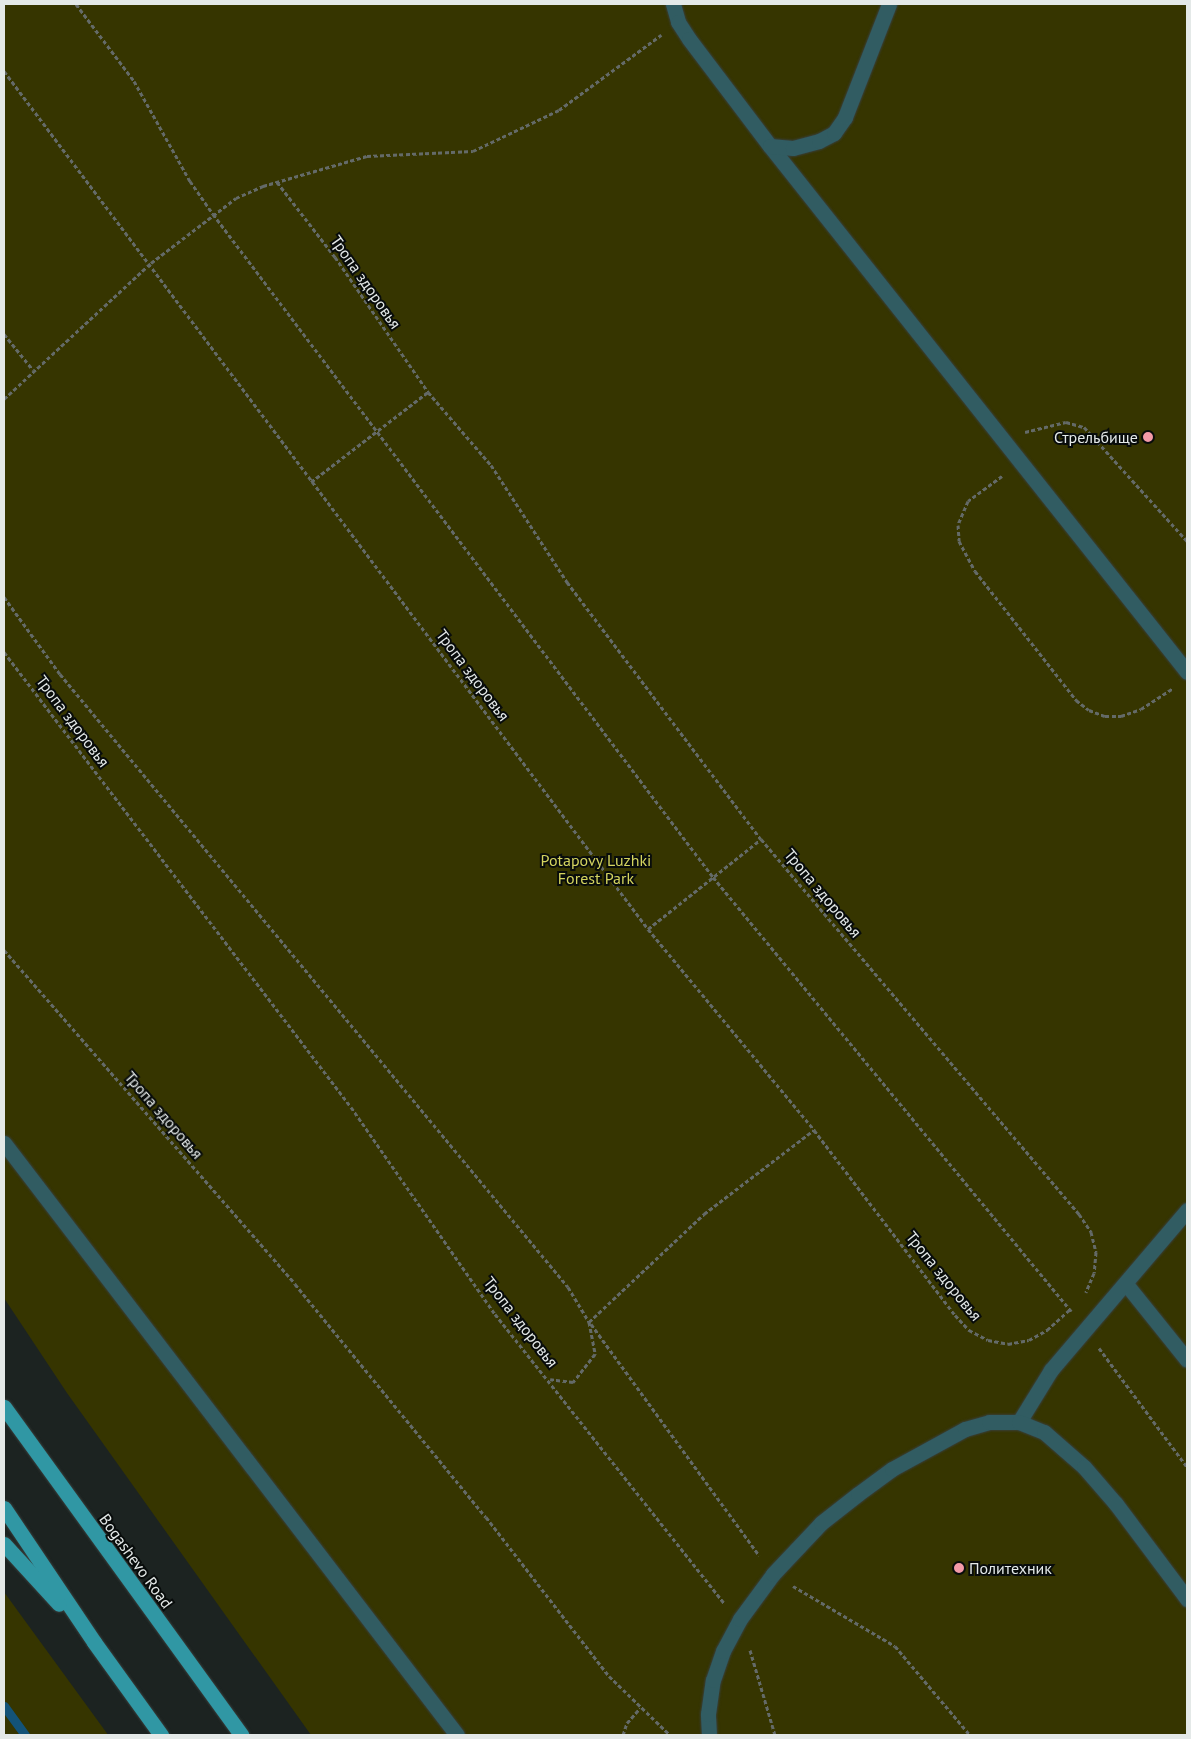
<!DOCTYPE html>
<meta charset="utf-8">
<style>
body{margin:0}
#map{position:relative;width:1191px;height:1739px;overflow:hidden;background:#1c2321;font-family:"PT Sans",sans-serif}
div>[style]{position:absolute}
.green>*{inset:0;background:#363500}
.stream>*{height:9px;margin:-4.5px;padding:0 4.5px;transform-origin:4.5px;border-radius:4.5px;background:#135378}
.path>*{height:3px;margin-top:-1.5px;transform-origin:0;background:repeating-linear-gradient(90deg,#646a68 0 4px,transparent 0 6.5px)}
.roads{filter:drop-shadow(0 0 1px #383f3d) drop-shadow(0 0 1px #383f3d)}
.minor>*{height:15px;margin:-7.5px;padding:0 7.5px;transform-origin:7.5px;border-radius:7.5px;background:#315c62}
.major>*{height:15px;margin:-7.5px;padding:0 7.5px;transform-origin:7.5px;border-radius:7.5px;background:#3097a4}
.dots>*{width:14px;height:14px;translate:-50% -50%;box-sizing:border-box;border:2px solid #080c0b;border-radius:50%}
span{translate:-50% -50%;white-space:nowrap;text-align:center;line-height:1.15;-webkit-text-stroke:4px #080c0b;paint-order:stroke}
.street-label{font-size:16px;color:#e4e9e8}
.poi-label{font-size:16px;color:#e4e9e8}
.right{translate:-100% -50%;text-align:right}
.left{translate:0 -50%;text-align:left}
.park-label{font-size:16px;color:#d4d45f}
.frame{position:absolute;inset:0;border:5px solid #e4e9e8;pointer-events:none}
</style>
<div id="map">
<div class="green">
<i style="clip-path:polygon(4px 4px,1187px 4px,1187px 1735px,311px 1735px,67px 1393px,4px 1298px)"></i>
<i style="clip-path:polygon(4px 1592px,106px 1732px,108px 1735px,4px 1735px)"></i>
</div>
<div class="stream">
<i style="left:4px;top:1706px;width:36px;rotate:54deg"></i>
</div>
<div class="path">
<i style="left:76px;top:4px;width:96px;rotate:53deg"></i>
<i style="left:134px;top:81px;width:115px;rotate:60.8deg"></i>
<i style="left:190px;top:181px;width:40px;rotate:55.1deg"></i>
<i style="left:213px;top:214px;width:830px;rotate:52.98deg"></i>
<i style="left:713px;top:877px;width:563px;rotate:50.48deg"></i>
<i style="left:4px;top:71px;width:1073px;rotate:53.11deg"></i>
<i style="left:648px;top:929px;width:261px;rotate:50.4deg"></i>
<i style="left:814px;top:1130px;width:233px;rotate:52.7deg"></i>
<i style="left:955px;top:1315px;width:21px;rotate:47deg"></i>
<i style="left:969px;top:1330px;width:21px;rotate:28deg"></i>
<i style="left:988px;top:1340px;width:20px;rotate:11deg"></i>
<i style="left:1008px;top:1344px;width:21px;rotate:-11deg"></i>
<i style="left:1029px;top:1340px;width:21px;rotate:-29deg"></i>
<i style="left:1047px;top:1330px;width:31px;rotate:-42deg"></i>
<i style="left:277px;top:182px;width:95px;rotate:52.3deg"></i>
<i style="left:335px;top:257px;width:164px;rotate:55.4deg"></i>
<i style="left:428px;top:392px;width:96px;rotate:49.2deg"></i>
<i style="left:491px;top:465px;width:140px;rotate:57deg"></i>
<i style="left:567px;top:582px;width:322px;rotate:53deg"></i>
<i style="left:761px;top:839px;width:492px;rotate:49.7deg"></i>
<i style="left:1079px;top:1214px;width:22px;rotate:56deg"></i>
<i style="left:1091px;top:1232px;width:21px;rotate:76deg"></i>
<i style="left:1096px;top:1252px;width:21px;rotate:95deg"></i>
<i style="left:1094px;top:1273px;width:21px;rotate:113deg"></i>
<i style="left:4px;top:334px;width:46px;rotate:51.1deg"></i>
<i style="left:4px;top:399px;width:200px;rotate:-42.8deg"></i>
<i style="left:151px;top:263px;width:107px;rotate:-37.4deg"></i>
<i style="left:236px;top:198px;width:30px;rotate:-24deg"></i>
<i style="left:263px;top:186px;width:108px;rotate:-16.1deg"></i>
<i style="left:367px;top:156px;width:106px;rotate:-2.7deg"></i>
<i style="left:473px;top:151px;width:95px;rotate:-25.5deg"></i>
<i style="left:559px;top:110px;width:127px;rotate:-36.3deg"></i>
<i style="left:1025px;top:432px;width:42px;rotate:-13.7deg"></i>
<i style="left:1066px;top:422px;width:19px;rotate:16deg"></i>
<i style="left:1084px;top:427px;width:154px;rotate:47.9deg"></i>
<i style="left:1002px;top:476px;width:42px;rotate:143.7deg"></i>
<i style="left:968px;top:501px;width:26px;rotate:113deg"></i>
<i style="left:958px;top:525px;width:16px;rotate:86deg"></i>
<i style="left:959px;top:541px;width:34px;rotate:62deg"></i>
<i style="left:975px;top:571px;width:164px;rotate:51.9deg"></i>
<i style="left:1076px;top:700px;width:16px;rotate:38deg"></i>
<i style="left:1089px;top:710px;width:17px;rotate:21deg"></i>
<i style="left:1105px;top:716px;width:16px"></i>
<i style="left:1121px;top:716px;width:21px;rotate:-19deg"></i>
<i style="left:1141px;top:709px;width:38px;rotate:-33deg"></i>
<i style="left:311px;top:482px;width:148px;rotate:-37.6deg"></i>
<i style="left:4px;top:597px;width:95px;rotate:54deg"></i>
<i style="left:60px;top:674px;width:796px;rotate:50.35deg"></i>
<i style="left:568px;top:1287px;width:41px;rotate:59deg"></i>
<i style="left:589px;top:1322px;width:33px;rotate:79deg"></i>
<i style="left:595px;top:1354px;width:36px;rotate:128deg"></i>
<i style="left:573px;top:1382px;width:23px;rotate:-173deg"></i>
<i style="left:4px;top:652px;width:572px;rotate:52.67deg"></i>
<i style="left:351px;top:1107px;width:252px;rotate:55.2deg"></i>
<i style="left:495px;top:1314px;width:370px;rotate:51.6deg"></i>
<i style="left:648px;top:929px;width:144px;rotate:-38.5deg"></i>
<i style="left:4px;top:950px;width:443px;rotate:48.9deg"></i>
<i style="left:295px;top:1284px;width:301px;rotate:50.7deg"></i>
<i style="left:486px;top:1517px;width:201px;rotate:52.3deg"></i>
<i style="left:609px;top:1676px;width:85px;rotate:44deg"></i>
<i style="left:589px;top:1322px;width:158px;rotate:-43.2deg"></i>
<i style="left:704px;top:1214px;width:138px;rotate:-37.4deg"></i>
<i style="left:591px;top:1324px;width:286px;rotate:54deg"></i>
<i style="left:1099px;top:1348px;width:148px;rotate:53.5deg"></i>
<i style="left:793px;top:1586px;width:118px;rotate:30.5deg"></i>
<i style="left:895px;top:1646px;width:116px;rotate:49.9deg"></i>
<i style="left:750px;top:1650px;width:89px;rotate:73.6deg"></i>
<i style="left:623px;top:1735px;width:13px;rotate:-72deg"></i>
<i style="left:627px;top:1723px;width:20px;rotate:-49deg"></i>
</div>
<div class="roads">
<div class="minor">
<i style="left:673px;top:4px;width:19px;rotate:74deg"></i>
<i style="left:678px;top:22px;width:20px;rotate:57deg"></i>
<i style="left:689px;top:39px;width:134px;rotate:52.9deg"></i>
<i style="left:770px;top:146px;width:671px;rotate:51.59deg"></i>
<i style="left:770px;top:146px;width:23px;rotate:5deg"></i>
<i style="left:793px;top:148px;width:27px;rotate:-15deg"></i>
<i style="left:819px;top:141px;width:17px;rotate:-28deg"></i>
<i style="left:834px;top:133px;width:19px;rotate:-55deg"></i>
<i style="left:845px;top:117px;width:121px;rotate:-68.7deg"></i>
<i style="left:4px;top:1143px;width:745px;rotate:52.58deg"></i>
<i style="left:1126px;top:1284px;width:97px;rotate:51.2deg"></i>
<i style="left:1019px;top:1422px;width:61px;rotate:-58.4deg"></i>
<i style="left:1051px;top:1370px;width:210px;rotate:-49.6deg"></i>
<i style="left:709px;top:1735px;width:21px;rotate:-93deg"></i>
<i style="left:708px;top:1714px;width:34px;rotate:-82deg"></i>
<i style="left:713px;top:1680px;width:31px;rotate:-71deg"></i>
<i style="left:723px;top:1651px;width:36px;rotate:-62deg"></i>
<i style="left:740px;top:1619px;width:56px;rotate:-53.7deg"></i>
<i style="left:773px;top:1574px;width:70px;rotate:-46.7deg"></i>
<i style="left:821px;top:1523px;width:47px;rotate:-38.1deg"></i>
<i style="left:858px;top:1494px;width:42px;rotate:-36.3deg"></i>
<i style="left:892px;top:1469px;width:83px;rotate:-28.7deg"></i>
<i style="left:965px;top:1429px;width:25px;rotate:-16deg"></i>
<i style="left:989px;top:1422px;width:30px"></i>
<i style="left:1019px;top:1422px;width:27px;rotate:22deg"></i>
<i style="left:1044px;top:1432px;width:53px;rotate:41.2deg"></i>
<i style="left:1084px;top:1467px;width:49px;rotate:49.1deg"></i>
<i style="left:1116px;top:1504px;width:119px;rotate:53.2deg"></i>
</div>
<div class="major">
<i style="left:4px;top:1407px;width:405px;rotate:54.1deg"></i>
<i style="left:4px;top:1508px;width:161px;rotate:56.1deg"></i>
<i style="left:94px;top:1642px;width:115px;rotate:54.2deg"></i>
<i style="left:4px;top:1544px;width:81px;rotate:47.5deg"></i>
</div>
</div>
<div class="dots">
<i style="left:1148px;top:437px;background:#f39aa7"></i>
<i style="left:959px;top:1568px;background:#f39aa7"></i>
</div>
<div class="street-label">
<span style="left:366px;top:282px;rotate:55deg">Тропа здоровья</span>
<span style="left:473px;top:675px;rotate:53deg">Тропа здоровья</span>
<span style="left:73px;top:721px;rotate:53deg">Тропа здоровья</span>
<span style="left:823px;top:893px;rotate:50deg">Тропа здоровья</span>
<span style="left:164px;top:1115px;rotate:49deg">Тропа здоровья</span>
<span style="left:944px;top:1276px;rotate:51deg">Тропа здоровья</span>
<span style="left:521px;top:1322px;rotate:52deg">Тропа здоровья</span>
<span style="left:136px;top:1561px;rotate:54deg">Bogashevo Road</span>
</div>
<div class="poi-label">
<span class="right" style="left:1138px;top:437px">Стрельбище</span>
<span class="left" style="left:969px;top:1568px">Политехник</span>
</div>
<div class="park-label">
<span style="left:596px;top:869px">Potapovy Luzhki<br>Forest Park</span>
</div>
<div class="frame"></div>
</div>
